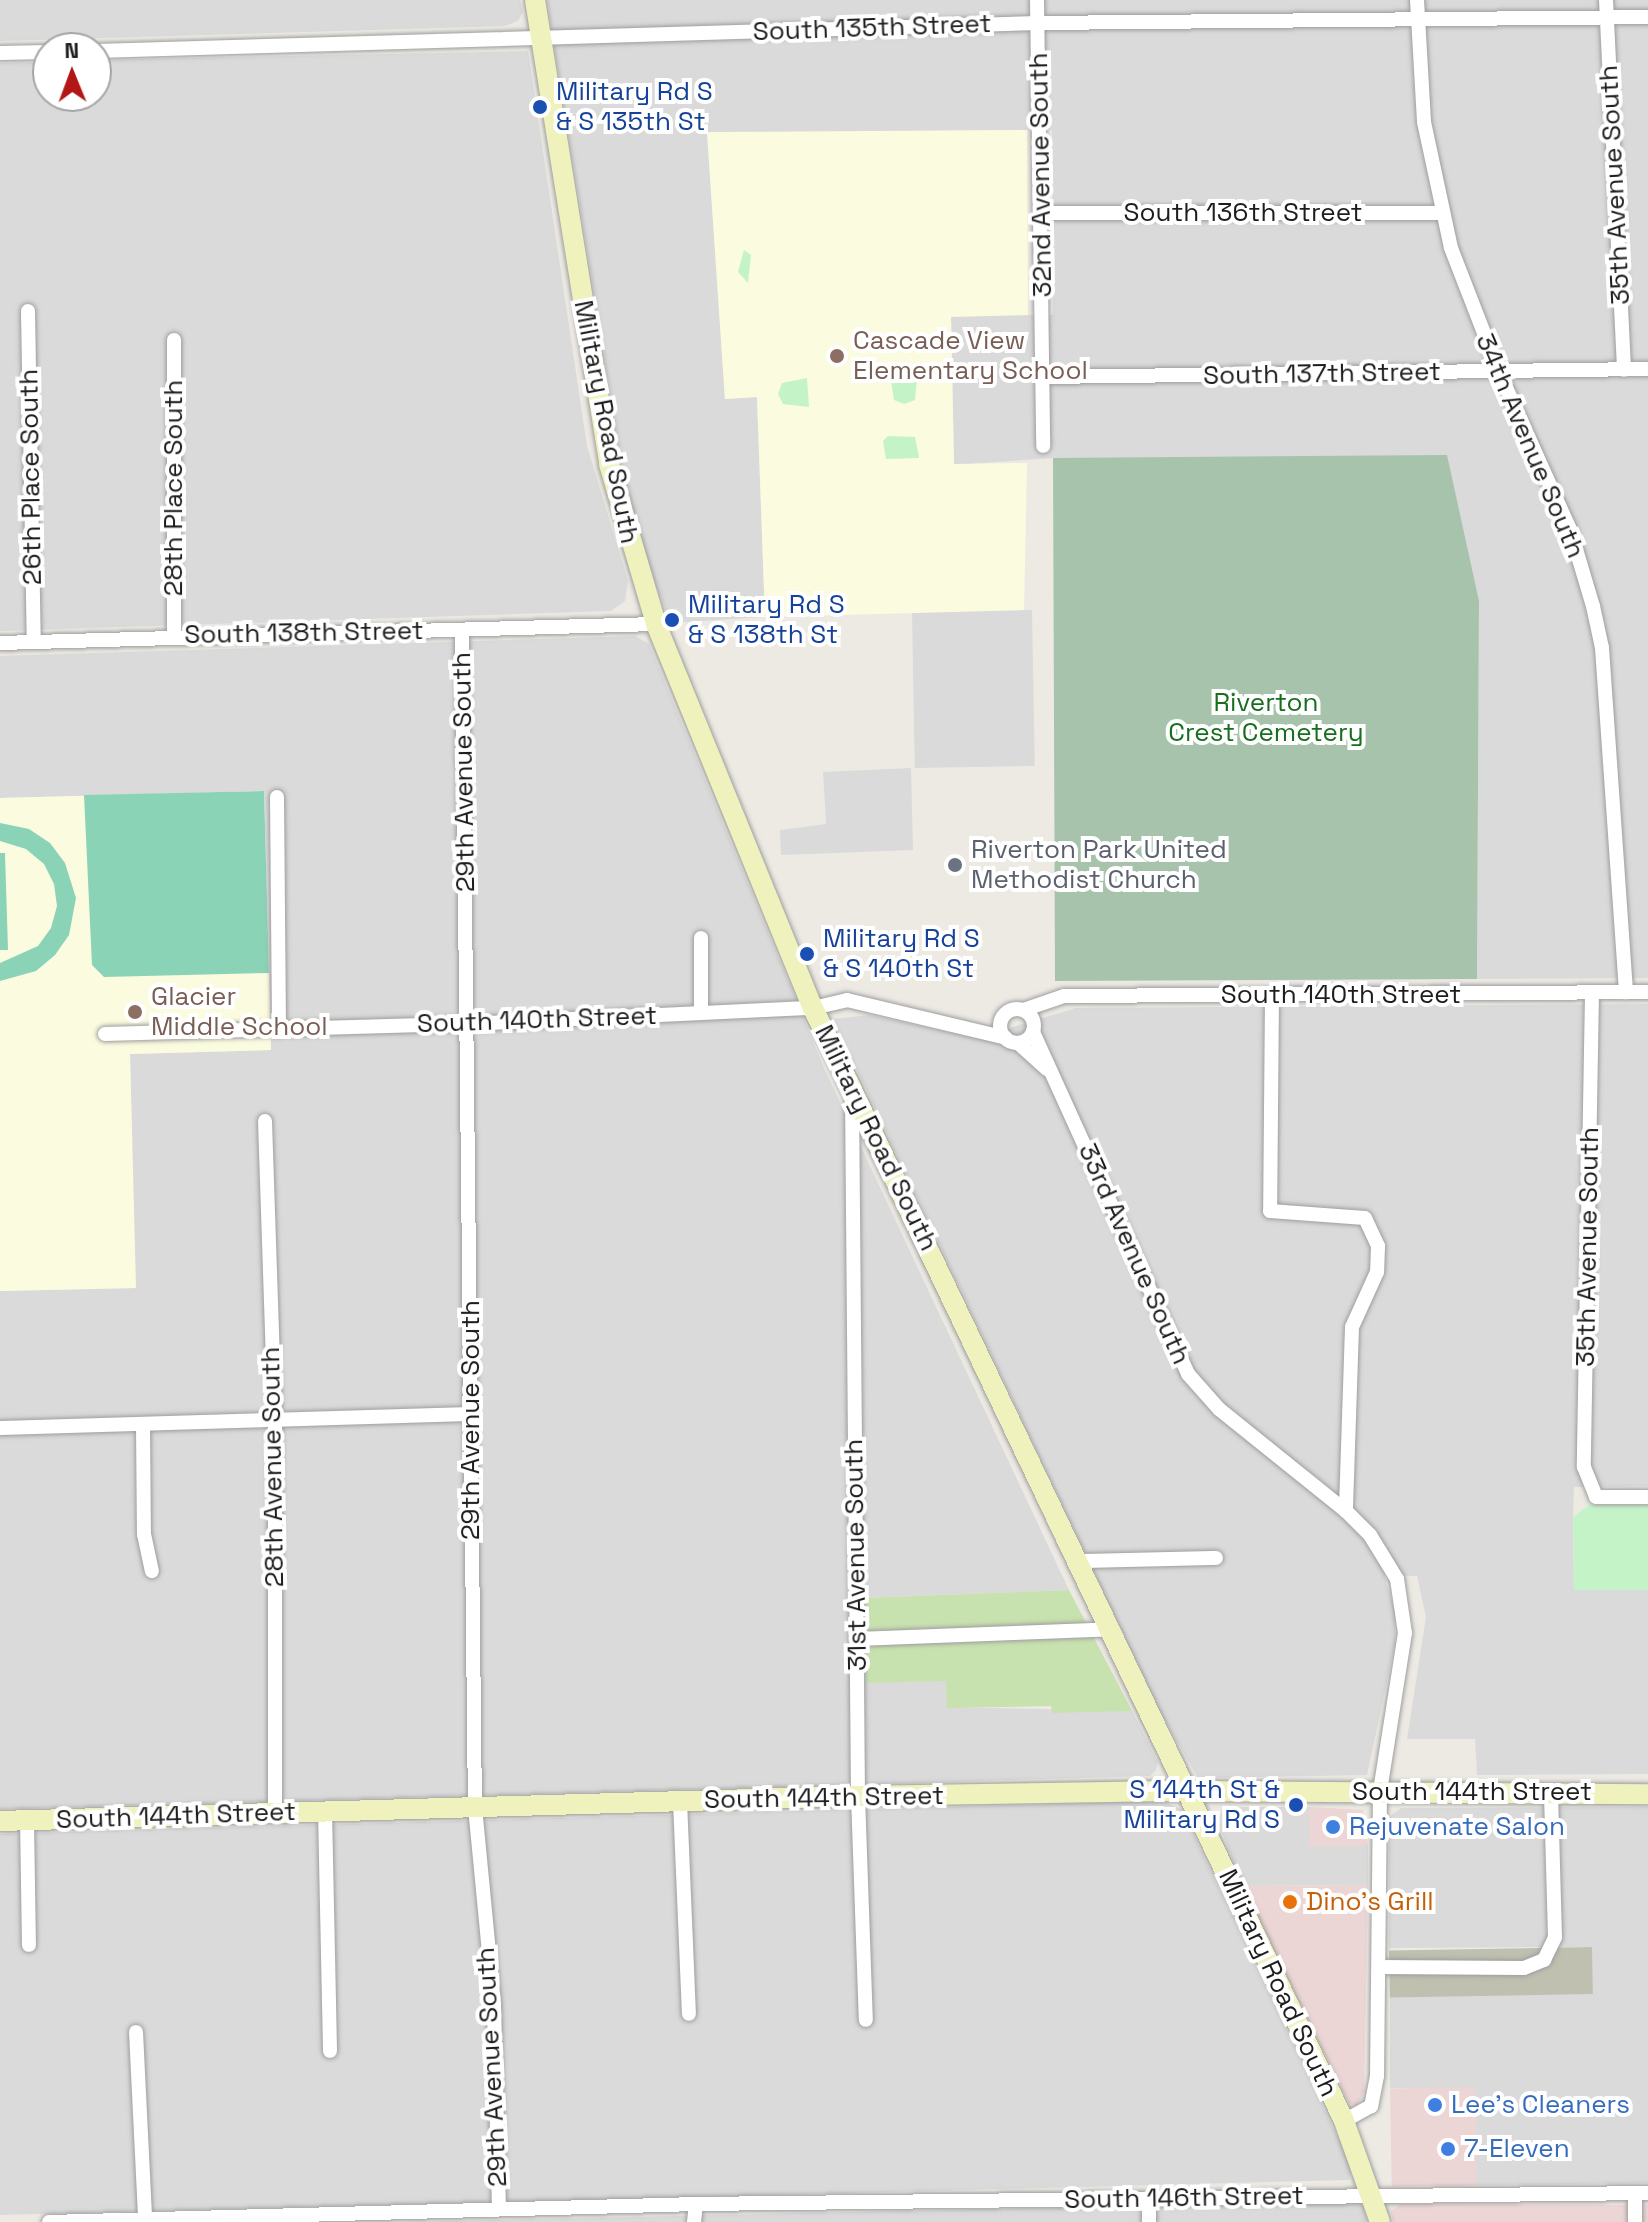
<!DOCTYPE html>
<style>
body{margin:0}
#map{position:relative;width:1648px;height:2222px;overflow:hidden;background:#edeae4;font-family:"Space Grotesk",sans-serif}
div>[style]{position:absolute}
.residential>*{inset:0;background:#dbdada;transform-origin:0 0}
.commercial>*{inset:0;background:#ecd5d5;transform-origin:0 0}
.education>*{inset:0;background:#fbfbdf}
.construction>*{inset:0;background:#c0c0b0;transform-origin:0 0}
.grass>*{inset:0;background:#c8e2af}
.cemetery>*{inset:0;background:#a7c3ac}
.park>*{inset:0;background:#c5f3c8}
.pitch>*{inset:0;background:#8ad3b7}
.roads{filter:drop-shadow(0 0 2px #9e9e9e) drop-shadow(0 0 2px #9e9e9e)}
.street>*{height:14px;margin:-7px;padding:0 7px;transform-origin:7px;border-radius:7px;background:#fff}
.street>.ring{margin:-7px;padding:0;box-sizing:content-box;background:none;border:14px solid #fff;border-radius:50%}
.secondary>*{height:20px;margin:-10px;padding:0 10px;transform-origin:10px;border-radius:10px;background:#eff2bd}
.dots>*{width:22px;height:22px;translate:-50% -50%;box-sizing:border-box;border:4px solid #fff;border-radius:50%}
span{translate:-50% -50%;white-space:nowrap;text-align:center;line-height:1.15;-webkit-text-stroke:8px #fff;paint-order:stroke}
.street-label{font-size:26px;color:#1d1d1d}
.transit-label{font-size:26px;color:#164399}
.left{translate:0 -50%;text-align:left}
.right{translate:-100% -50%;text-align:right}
.education-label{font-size:26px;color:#785e54}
.park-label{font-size:26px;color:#186e1e}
.worship-label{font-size:26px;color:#5b616d}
.shop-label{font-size:26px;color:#366cbe}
.food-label{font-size:26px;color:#c56008}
.north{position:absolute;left:32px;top:32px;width:80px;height:80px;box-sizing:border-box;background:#fff;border:2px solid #a5a5a5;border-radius:50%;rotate:359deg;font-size:22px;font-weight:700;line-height:32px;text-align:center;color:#1d1d1d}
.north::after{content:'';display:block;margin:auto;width:28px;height:36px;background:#b31617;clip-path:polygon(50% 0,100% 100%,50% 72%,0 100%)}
</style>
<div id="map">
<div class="residential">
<i style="clip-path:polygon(0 0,520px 0,523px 12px,518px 21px,505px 26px,0 41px)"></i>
<i style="clip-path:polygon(547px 0,1648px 0,1648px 978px,1477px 979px,1479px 601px,1053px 458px,954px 465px,951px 316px,1053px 315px,1052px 130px,707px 133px,725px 399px,757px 397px,765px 617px,671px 623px,639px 542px,625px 483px)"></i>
<i style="clip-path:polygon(528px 51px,587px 446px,628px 581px,625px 601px,611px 611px,0 631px,0 63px,48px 62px,48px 96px,96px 96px,96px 60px)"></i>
<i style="left:1032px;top:610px;width:156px;height:120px;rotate:89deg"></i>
<i style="clip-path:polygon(635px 636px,649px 644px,824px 1068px,1069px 1590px,865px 1598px,947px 1681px,947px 1707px,1132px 1711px,1158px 1762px,1156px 1770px,1150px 1776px,0 1809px,0 1291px,135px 1288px,130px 1054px,271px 1050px,264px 791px,0 798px,0 656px)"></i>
<i style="clip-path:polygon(911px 768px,913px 850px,781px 855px,780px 830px,826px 824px,823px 772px)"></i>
<i style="clip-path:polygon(1648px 1004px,1648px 1486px,1574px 1487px,1573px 1517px,1574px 1590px,1648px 1590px,1648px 1774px,1477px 1775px,1475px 1739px,1407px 1739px,1426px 1617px,1417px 1576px,1384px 1575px,1395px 1611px,1395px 1644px,1367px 1775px,1198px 1778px,1162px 1715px,833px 1019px,869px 1015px,976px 1038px,1076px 1008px)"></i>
<i style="clip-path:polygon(1163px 1801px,1181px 1809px,1352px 2168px,1349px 2180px,0 2215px,0 1834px)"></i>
<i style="clip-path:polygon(1229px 1807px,1309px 1807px,1310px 1846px,1368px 1846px,1368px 1885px,1243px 1886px,1218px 1822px,1222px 1809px)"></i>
<i style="clip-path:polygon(1648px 1807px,1648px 2183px,1476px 2185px,1475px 2088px,1390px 2088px,1390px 1995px,1592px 1994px,1592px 1947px,1389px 1948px,1389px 1817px,1401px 1808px)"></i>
<i style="clip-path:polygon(1355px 2201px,1364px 2207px,1367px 2222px,403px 2222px)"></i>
</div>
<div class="commercial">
<i style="clip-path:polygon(1309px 1807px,1363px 1810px,1368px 1846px,1309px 1846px)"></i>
<i style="clip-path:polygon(1368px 1885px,1364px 2092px,1357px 2106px,1349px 2103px,1243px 1886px)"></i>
<i style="left:1475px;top:2087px;width:98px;height:85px;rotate:89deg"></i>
<i style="clip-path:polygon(1401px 2204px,1648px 2205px,1648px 2222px,1393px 2222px,1391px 2211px)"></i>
</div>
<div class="education">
<i style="clip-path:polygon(1027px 130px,1028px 315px,951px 317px,954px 464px,1027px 463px,1024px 610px,765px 617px,757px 397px,725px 399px,707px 132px)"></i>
<i style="clip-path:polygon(264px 791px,271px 1050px,130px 1054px,136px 1288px,0 1291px,0 798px)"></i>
</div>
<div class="construction">
<i style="left:1592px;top:1947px;width:47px;height:203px;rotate:89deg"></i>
</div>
<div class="grass">
<i style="clip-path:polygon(1069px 1590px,1132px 1711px,1052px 1713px,1051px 1706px,947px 1708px,946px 1681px,866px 1683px,864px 1598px)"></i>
</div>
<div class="cemetery">
<i style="clip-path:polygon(1447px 455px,1479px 601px,1477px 979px,1055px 981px,1053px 458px)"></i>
</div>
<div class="park">
<i style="clip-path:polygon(744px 250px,751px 255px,748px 283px,738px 272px)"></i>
<i style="clip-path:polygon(889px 368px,918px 369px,915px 400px,904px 404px,894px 400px)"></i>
<i style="clip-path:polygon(807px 378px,809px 407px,783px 404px,778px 394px,782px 383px)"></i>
<i style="clip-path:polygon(888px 436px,915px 437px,919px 458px,886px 459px,883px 441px)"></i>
<i style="clip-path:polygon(1589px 1505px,1648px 1505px,1648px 1590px,1574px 1590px,1573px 1517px)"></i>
</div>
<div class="pitch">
<i style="clip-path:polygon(264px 791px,269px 973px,104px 977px,92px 965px,84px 795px)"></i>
<i style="clip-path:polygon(0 823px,29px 829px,50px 843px,65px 863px,76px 898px,69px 935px,55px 955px,36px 971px,0 981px,0 963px,38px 946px,51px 928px,57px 906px,54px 884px,44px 864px,26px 849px,0 841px)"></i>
<i style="clip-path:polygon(0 853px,5px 853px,8px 950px,0 950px)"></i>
</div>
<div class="roads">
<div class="street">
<i style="left:1037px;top:0;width:446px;rotate:89.2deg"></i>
<i style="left:1417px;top:0;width:122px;rotate:86.7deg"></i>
<i style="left:1424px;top:122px;width:129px;rotate:77.9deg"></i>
<i style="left:1451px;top:248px;width:133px;rotate:68.8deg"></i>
<i style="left:1499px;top:372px;width:172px;rotate:65.7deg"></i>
<i style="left:1570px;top:529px;width:80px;rotate:73.4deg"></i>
<i style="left:1593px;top:606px;width:43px;rotate:77.9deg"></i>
<i style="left:1602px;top:648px;width:345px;rotate:86deg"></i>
<i style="left:1606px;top:0;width:370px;rotate:87.2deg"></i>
<i style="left:96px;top:51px;width:942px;rotate:-1.7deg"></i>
<i style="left:1038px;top:23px;width:610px;rotate:-0.56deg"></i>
<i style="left:0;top:53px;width:48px;rotate:-1.2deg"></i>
<i style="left:1043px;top:213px;width:400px"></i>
<i style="left:28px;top:311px;width:331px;rotate:89deg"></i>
<i style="left:1043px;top:377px;width:605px;rotate:-0.76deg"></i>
<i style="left:462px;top:630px;width:1177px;rotate:89.37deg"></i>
<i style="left:475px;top:1807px;width:199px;rotate:84.5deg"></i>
<i style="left:494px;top:2005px;width:204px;rotate:88.6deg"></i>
<i style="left:174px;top:636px;width:296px;rotate:-90deg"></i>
<i style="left:0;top:643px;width:656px;rotate:-1.66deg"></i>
<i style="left:277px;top:797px;width:233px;rotate:89.5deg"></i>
<i style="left:701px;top:938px;width:75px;rotate:90deg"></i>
<i style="left:1592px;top:993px;width:474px;rotate:91deg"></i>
<i style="left:1584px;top:1467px;width:32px;rotate:68deg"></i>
<i style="left:1596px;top:1497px;width:52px"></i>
<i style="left:1272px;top:996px;width:215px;rotate:90.5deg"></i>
<i style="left:1270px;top:1211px;width:95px;rotate:4.2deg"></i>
<i style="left:1365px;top:1218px;width:31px;rotate:65deg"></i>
<i style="left:1378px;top:1246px;width:26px;rotate:92deg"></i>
<i style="left:1377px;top:1272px;width:60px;rotate:114.4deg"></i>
<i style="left:1352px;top:1327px;width:184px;rotate:91.9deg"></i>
<i class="ring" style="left:1000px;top:1009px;width:20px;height:20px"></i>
<i style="left:1023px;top:1010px;width:43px;rotate:-18.9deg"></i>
<i style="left:1064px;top:996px;width:584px;rotate:-0.39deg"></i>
<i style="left:1033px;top:1032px;width:375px;rotate:65.6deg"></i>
<i style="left:1188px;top:1374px;width:47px;rotate:48.5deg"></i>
<i style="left:1219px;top:1409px;width:163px;rotate:38.8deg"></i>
<i style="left:1346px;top:1511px;width:34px;rotate:45deg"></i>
<i style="left:1370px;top:1535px;width:52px;rotate:58.5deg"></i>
<i style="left:1397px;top:1579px;width:55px;rotate:81.6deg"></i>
<i style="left:1405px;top:1633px;width:160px;rotate:99deg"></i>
<i style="left:1380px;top:1791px;width:285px;rotate:90.6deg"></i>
<i style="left:1377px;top:2076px;width:31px;rotate:101deg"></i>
<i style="left:1371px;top:2106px;width:31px;rotate:151deg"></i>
<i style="left:105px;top:1034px;width:363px;rotate:-1.6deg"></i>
<i style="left:468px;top:1024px;width:345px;rotate:-2.7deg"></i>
<i style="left:813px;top:1008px;width:35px;rotate:-13deg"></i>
<i style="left:847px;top:1000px;width:163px;rotate:13.4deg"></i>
<i style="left:1018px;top:1043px;width:39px;rotate:42deg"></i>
<i style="left:852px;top:1095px;width:701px;rotate:89.51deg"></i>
<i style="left:858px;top:1796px;width:224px;rotate:88deg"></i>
<i style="left:265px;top:1121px;width:299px;rotate:88.1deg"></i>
<i style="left:275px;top:1420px;width:393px;rotate:90deg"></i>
<i style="left:143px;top:1426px;width:108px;rotate:89.5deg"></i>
<i style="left:144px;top:1534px;width:38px;rotate:78deg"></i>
<i style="left:0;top:1428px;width:471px;rotate:-1.7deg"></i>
<i style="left:1080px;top:1561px;width:136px;rotate:-1.3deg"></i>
<i style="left:857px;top:1639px;width:255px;rotate:-2.2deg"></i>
<i style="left:680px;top:1801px;width:213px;rotate:87.6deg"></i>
<i style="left:325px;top:1811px;width:240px;rotate:88.8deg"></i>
<i style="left:27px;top:1820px;width:125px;rotate:89.1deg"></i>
<i style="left:1379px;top:1967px;width:145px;rotate:0.4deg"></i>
<i style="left:1524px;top:1968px;width:22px;rotate:-22deg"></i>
<i style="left:1544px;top:1960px;width:25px;rotate:-64deg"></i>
<i style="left:1555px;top:1937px;width:144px;rotate:-91.6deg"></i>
<i style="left:136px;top:2032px;width:187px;rotate:87.2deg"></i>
<i style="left:1635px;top:2193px;width:29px;rotate:90deg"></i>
<i style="left:1149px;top:2199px;width:23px;rotate:90deg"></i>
<i style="left:49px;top:2222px;width:647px;rotate:-1.59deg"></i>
<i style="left:696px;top:2204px;width:952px;rotate:-0.66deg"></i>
<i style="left:694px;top:2222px;width:18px;rotate:-84deg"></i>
</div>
<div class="secondary">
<i style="left:535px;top:0;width:470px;rotate:80.9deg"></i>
<i style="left:609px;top:464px;width:167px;rotate:73.6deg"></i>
<i style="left:656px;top:624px;width:415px;rotate:67.8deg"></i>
<i style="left:813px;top:1008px;width:1233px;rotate:64.49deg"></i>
<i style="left:1344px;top:2121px;width:107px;rotate:70.4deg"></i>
<i style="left:0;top:1821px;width:858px;rotate:-1.67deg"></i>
<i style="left:858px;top:1796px;width:329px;rotate:-0.9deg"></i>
<i style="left:1187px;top:1791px;width:461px;rotate:0.4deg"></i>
</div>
</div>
<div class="dots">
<i style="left:540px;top:107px;background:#1a4fb4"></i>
<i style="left:837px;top:356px;background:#8d6e63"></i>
<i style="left:672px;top:620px;background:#1a4fb4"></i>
<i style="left:955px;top:865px;background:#6b7280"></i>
<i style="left:807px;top:954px;background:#1a4fb4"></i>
<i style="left:135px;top:1012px;background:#8d6e63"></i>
<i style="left:1296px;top:1805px;background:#1a4fb4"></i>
<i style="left:1333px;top:1827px;background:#3f7fe0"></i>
<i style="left:1290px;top:1902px;background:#e8710a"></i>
<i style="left:1435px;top:2105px;background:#3f7fe0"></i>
<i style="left:1448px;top:2149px;background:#3f7fe0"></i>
</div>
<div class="street-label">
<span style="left:872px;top:28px;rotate:-2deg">South 135th Street</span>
<span style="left:1041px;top:175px;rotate:-91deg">32nd Avenue South</span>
<span style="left:1615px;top:185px;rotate:-93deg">35th Avenue South</span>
<span style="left:1243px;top:213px">South 136th Street</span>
<span style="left:1322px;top:374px;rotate:-1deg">South 137th Street</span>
<span style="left:606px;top:422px;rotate:79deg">Military Road South</span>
<span style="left:1530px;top:446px;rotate:67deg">34th Avenue South</span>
<span style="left:31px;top:477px;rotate:-91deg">26th Place South</span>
<span style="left:174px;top:488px;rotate:-90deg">28th Place South</span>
<span style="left:304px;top:633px;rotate:-1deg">South 138th Street</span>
<span style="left:464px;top:772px;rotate:-91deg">29th Avenue South</span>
<span style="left:1341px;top:995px">South 140th Street</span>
<span style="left:537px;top:1020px;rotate:-2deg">South 140th Street</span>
<span style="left:876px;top:1138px;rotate:64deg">Military Road South</span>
<span style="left:1588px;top:1247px;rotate:-89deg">35th Avenue South</span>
<span style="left:1134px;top:1254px;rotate:66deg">33rd Avenue South</span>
<span style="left:471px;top:1420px;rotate:-90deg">29th Avenue South</span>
<span style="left:273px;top:1467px;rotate:-91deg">28th Avenue South</span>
<span style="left:856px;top:1555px;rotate:-91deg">31st Avenue South</span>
<span style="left:1472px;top:1792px">South 144th Street</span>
<span style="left:824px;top:1798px;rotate:-1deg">South 144th Street</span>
<span style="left:176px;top:1816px;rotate:-2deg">South 144th Street</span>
<span style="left:1278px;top:1983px;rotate:65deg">Military Road South</span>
<span style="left:492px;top:2067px;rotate:-93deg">29th Avenue South</span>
<span style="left:1184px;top:2198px;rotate:-1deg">South 146th Street</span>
</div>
<div class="transit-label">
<span class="left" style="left:556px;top:107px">Military Rd S<br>&amp; S 135th St</span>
<span class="left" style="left:688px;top:620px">Military Rd S<br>&amp; S 138th St</span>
<span class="left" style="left:823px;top:954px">Military Rd S<br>&amp; S 140th St</span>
<span class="right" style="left:1280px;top:1805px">S 144th St &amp;<br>Military Rd S</span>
</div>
<div class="education-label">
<span class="left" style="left:853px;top:356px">Cascade View<br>Elementary School</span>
<span class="left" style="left:151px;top:1012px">Glacier<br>Middle School</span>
</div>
<div class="park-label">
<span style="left:1266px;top:718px">Riverton<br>Crest Cemetery</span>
</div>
<div class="worship-label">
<span class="left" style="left:971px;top:865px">Riverton Park United<br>Methodist Church</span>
</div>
<div class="shop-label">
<span class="left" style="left:1349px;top:1827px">Rejuvenate Salon</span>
<span class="left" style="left:1451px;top:2105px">Lee's Cleaners</span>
<span class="left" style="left:1464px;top:2149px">7-Eleven</span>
</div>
<div class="food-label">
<span class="left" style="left:1306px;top:1902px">Dino's Grill</span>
</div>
<div class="north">N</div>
</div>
